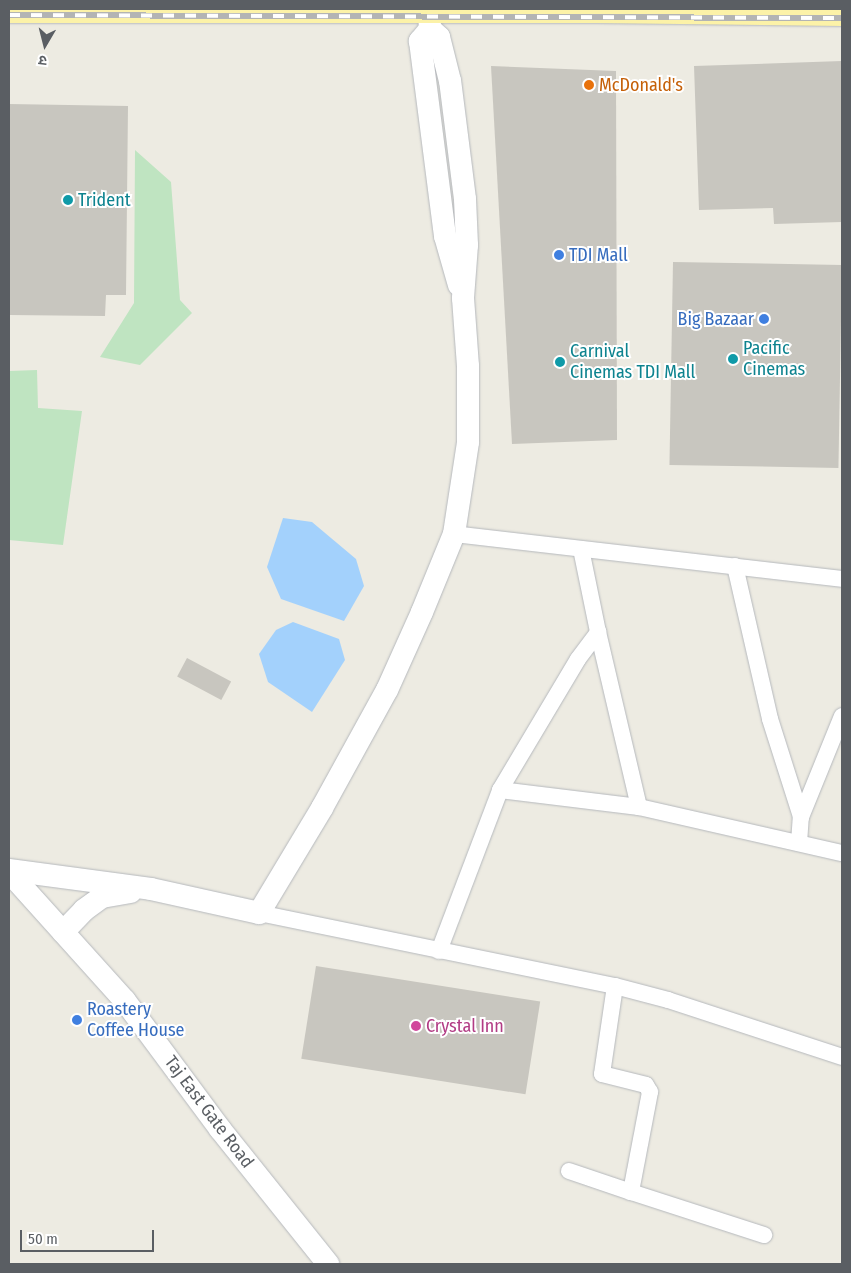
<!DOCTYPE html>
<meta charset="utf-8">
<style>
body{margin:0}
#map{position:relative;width:851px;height:1273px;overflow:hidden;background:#edebe2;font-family:"Fira Sans Condensed","Noto Sans Devanagari",sans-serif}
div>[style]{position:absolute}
.green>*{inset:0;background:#bfe4c1}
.water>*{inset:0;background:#a3d1fc}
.building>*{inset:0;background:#c8c6bf;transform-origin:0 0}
.roads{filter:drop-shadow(0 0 1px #b5b8bc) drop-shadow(0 0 1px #b5b8bc)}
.minor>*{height:16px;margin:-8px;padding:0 8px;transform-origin:8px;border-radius:8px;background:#fff}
.secondary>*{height:22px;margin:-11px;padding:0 11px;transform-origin:11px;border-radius:11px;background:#fff}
.primary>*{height:25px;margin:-12.5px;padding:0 12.5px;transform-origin:12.5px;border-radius:12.5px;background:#fcf2a8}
.rail>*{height:5.5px;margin-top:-2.75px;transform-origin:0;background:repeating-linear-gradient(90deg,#fff 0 11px,#b3b4b4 0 22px);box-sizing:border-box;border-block:1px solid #b3b4b4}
.dots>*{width:14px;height:14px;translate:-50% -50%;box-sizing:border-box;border:2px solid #fff;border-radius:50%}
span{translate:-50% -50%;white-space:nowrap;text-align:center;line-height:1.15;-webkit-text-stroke:4px #fff;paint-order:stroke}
.food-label{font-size:18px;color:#c56008}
.left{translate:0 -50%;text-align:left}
.culture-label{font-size:18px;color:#0d838f}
.shop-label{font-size:18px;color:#366cbe}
.right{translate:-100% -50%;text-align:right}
.hotel-label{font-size:18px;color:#b23c85}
.street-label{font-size:18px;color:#5a5e63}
.frame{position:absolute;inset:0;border:10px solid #5a5e63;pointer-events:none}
.north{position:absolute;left:20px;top:20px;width:50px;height:50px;-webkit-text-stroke:4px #fff;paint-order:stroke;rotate:188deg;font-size:14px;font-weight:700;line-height:20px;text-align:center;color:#5a5e63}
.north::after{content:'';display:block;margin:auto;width:18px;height:22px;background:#5a5e63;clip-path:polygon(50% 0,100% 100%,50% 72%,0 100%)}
.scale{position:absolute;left:20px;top:1230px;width:134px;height:22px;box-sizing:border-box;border:2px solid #5a5e63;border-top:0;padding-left:6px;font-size:15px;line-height:18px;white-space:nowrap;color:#5a5e63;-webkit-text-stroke:4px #fff;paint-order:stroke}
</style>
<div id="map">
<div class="green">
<i style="clip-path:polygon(135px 150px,171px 182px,180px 300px,192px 313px,140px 365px,100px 357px,134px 303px)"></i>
<i style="clip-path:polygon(37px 370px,38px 408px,82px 411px,63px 545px,9px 540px,9px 371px)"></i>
</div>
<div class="water">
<i style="clip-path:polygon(283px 518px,312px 522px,356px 559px,364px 586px,344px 621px,281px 599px,267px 567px)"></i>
<i style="clip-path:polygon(293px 622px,339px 639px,345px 660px,312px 712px,268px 682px,259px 654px,276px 630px)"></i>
</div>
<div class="building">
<i style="clip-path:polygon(842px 61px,842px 222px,774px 224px,773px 208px,699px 210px,694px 66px)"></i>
<i style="clip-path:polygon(491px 66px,616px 71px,617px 440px,512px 444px)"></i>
<i style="clip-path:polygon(9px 104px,128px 106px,126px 295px,106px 295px,105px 316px,9px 315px)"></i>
<i style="left:673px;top:262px;width:169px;height:203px;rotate:1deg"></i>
<i style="left:187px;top:658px;width:50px;height:21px;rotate:28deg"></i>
<i style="left:316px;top:966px;width:227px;height:94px;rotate:9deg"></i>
</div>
<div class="roads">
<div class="minor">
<i style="left:454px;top:534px;width:391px;rotate:6.6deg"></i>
<i style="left:581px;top:549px;width:85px;rotate:78.4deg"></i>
<i style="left:598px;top:632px;width:180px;rotate:76.8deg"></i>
<i style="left:639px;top:807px;width:208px;rotate:12.8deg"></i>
<i style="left:735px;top:566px;width:157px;rotate:77.1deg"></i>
<i style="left:770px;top:719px;width:103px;rotate:72.4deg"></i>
<i style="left:500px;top:790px;width:140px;rotate:7deg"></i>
<i style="left:799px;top:843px;width:26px;rotate:-86deg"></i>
<i style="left:801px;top:817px;width:109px;rotate:-67.9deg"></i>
<i style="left:259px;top:913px;width:363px;rotate:11.6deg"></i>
<i style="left:615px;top:986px;width:55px;rotate:14.8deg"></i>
<i style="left:668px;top:1000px;width:183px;rotate:18.1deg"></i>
<i style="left:439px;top:951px;width:172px;rotate:-69.2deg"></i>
<i style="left:500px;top:790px;width:152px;rotate:-59.2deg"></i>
<i style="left:578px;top:659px;width:34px;rotate:-53deg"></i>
<i style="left:615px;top:986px;width:89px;rotate:98.4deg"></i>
<i style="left:602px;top:1074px;width:45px;rotate:14deg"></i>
<i style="left:646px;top:1085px;width:8px;rotate:60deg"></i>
<i style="left:650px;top:1092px;width:102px;rotate:100.8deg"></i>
<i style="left:631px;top:1192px;width:140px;rotate:17.9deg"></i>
<i style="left:569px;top:1171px;width:65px;rotate:18.7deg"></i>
</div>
<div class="secondary">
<i style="left:429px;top:14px;width:15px;rotate:86deg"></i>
<i style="left:430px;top:29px;width:16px;rotate:130deg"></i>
<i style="left:420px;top:41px;width:197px;rotate:82.7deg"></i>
<i style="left:445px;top:236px;width:51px;rotate:74.1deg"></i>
<i style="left:9px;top:870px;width:143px;rotate:7.6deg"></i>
<i style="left:151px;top:889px;width:111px;rotate:12.5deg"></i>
<i style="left:259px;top:913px;width:122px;rotate:-59deg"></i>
<i style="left:322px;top:808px;width:135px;rotate:-61.2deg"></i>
<i style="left:387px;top:690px;width:85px;rotate:-65.8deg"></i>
<i style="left:422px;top:612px;width:84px;rotate:-67.7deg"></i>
<i style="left:454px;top:534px;width:93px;rotate:-81.3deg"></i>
<i style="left:468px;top:442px;width:76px;rotate:-90deg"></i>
<i style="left:468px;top:366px;width:68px;rotate:-94.2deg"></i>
<i style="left:463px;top:298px;width:53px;rotate:-85.7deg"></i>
<i style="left:467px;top:245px;width:46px;rotate:-92.5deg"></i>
<i style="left:465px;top:199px;width:119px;rotate:-97.2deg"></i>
<i style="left:450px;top:81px;width:45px;rotate:-104deg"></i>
<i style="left:439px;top:37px;width:12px;rotate:-138deg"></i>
<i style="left:9px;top:872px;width:173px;rotate:48deg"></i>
<i style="left:125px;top:1001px;width:159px;rotate:53.4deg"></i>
<i style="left:220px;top:1129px;width:173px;rotate:51.3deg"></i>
<i style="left:63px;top:932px;width:30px;rotate:-46deg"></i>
<i style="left:84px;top:910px;width:22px;rotate:-36deg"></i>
<i style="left:102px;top:897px;width:29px;rotate:-10deg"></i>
</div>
<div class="primary">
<i style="left:9px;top:10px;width:589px"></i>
<i style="left:598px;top:10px;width:244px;rotate:0.7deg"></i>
</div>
</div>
<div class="rail">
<i style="left:9px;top:15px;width:833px;rotate:0.21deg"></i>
</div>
<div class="dots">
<i style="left:589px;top:85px;background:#e8710a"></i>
<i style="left:68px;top:200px;background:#0f9aa8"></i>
<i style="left:559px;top:255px;background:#3f7fe0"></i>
<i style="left:764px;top:319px;background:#3f7fe0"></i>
<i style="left:733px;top:359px;background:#0f9aa8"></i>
<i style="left:560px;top:362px;background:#0f9aa8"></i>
<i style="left:77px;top:1020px;background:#3f7fe0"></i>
<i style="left:416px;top:1026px;background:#d1479c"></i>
</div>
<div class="food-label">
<span class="left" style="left:599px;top:85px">McDonald's</span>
</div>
<div class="culture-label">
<span class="left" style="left:78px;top:200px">Trident</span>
<span class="left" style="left:743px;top:359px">Pacific<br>Cinemas</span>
<span class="left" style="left:570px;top:362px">Carnival<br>Cinemas TDI Mall</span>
</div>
<div class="shop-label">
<span class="left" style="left:569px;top:255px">TDI Mall</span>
<span class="right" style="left:754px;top:319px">Big Bazaar</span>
<span class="left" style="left:87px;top:1020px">Roastery<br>Coffee House</span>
</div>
<div class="hotel-label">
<span class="left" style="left:426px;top:1026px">Crystal Inn</span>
</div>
<div class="street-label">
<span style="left:209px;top:1112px;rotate:53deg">Taj East Gate Road</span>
</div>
<div class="frame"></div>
<div class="north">उ</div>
<div class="scale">50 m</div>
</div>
